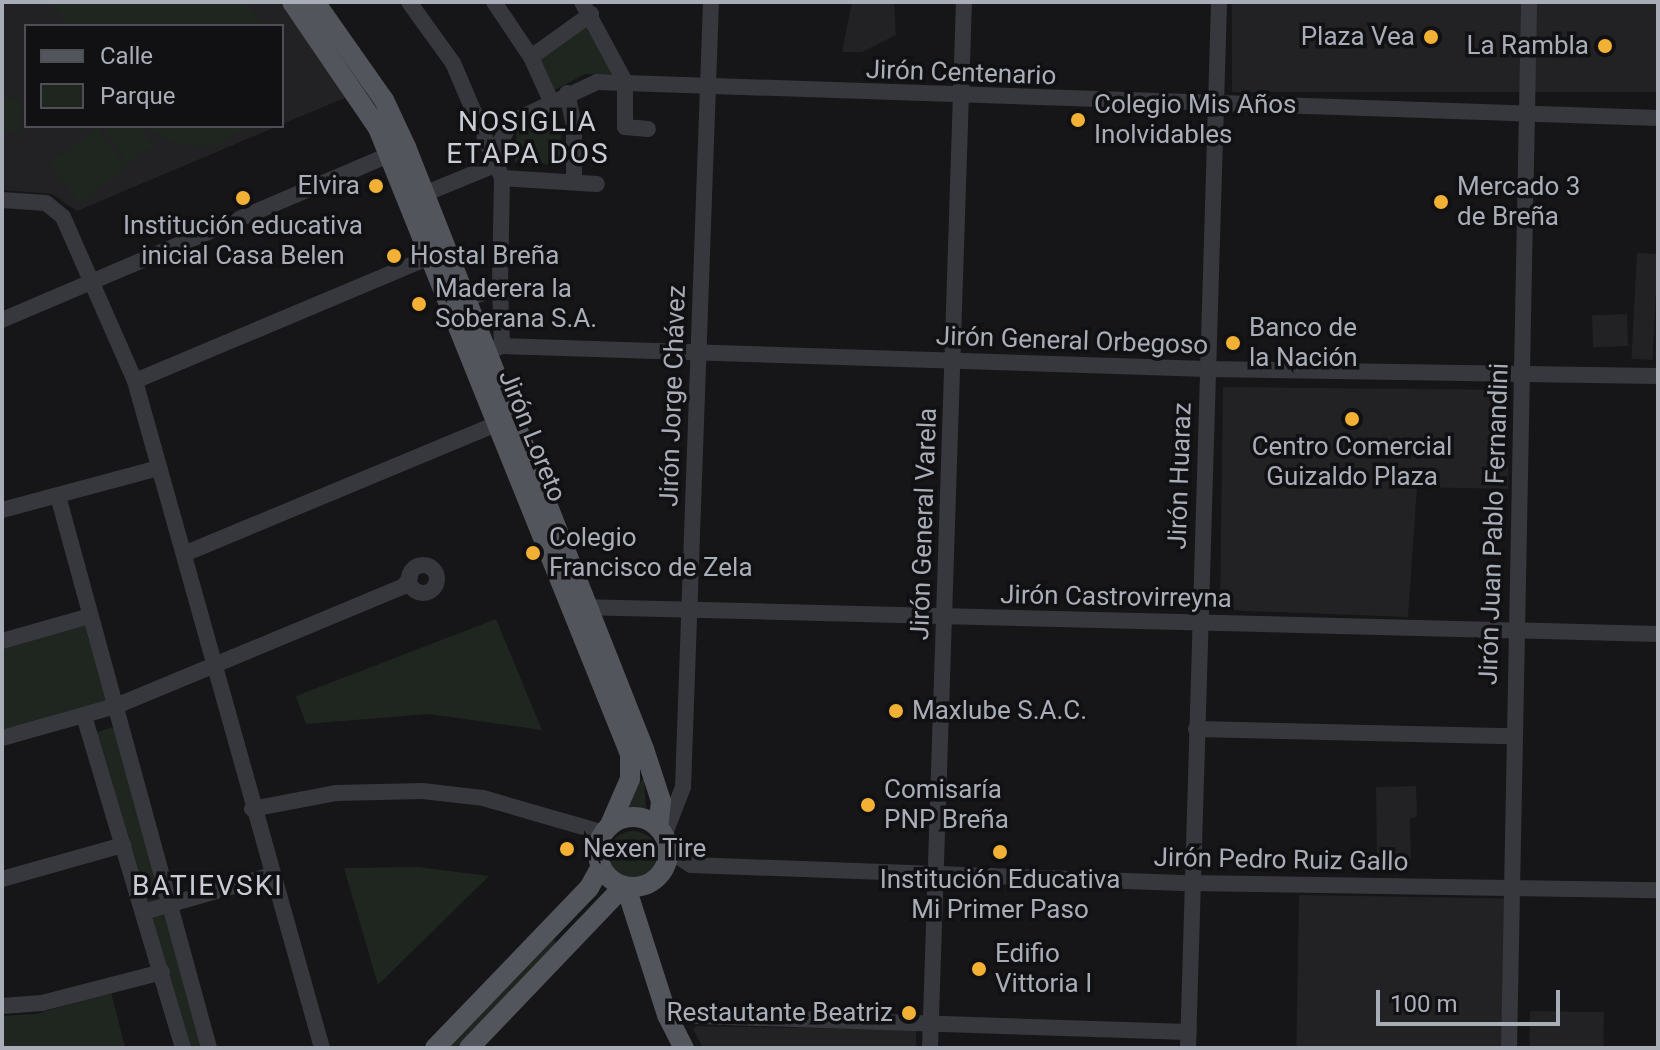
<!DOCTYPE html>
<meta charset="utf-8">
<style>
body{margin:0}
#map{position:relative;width:1660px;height:1050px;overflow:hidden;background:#161618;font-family:Roboto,sans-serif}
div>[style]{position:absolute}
.built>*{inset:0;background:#222225;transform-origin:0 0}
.green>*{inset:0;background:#1e261f;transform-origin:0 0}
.round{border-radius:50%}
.minor>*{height:16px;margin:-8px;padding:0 8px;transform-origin:8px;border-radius:8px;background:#37383d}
.minor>.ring{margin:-8px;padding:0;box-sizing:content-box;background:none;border:16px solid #37383d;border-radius:50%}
.major>*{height:20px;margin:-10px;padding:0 10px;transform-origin:10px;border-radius:10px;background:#53555c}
.major>.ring{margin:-10px;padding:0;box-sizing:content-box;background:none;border:20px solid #53555c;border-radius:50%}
.dots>*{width:22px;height:22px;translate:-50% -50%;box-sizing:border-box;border:4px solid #111113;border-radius:50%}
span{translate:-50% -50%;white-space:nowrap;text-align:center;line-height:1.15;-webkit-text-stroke:7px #111113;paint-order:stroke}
.poi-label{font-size:26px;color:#a8adb8}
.right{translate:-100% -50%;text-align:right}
.left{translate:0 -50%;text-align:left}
.street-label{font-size:26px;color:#a8adb8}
.neighbourhood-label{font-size:28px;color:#c9ccd4;letter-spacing:2px}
.frame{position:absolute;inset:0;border:4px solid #a8adb8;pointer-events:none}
.legend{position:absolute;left:24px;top:24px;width:260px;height:104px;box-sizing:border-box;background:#111113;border:2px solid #4d4f55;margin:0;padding:10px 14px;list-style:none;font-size:24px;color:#a8adb8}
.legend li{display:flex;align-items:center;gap:16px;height:40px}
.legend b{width:40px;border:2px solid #4d4f55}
.scale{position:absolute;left:1376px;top:990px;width:184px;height:36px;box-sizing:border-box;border:4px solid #a8adb8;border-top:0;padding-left:10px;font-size:24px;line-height:28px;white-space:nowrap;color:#a8adb8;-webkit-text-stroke:6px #111113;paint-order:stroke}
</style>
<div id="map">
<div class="built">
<i style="clip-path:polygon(2px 2px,279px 2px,347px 97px,282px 124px,282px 26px,26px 26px,26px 126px,278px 126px,77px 211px,52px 194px,2px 190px)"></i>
<i style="clip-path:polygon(852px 2px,894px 2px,896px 35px,862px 52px,842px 52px)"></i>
<i style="left:1232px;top:2px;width:426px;height:90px"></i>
<i style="left:1637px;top:253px;width:21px;height:106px;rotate:3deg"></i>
<i style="left:1627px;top:314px;width:32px;height:35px;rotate:88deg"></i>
<i style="clip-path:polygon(1223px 387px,1509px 390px,1508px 489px,1417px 487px,1408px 617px,1220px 610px)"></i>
<i style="clip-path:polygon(1416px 786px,1417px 817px,1410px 818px,1411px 864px,1377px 865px,1376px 787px)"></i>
<i style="left:1299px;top:895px;width:205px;height:153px;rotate:1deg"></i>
<i style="left:1530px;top:1011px;width:74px;height:37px;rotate:1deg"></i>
<i style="clip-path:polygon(697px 1026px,916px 1030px,916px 1048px,703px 1048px,693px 1029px)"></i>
</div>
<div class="green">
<i style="clip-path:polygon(51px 2px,245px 2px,263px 26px,69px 26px)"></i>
<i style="clip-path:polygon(590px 23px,613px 74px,585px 74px,553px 91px,537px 58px)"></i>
<i style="clip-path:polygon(2px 98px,22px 100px,19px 132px,2px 131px)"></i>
<i style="clip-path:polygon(101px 126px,139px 126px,153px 146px,128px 164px)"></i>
<i style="clip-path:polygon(145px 126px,251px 126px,217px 145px,201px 147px,174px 143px)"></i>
<i style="left:517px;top:127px;width:45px;height:35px;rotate:4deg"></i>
<i style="left:97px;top:128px;width:49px;height:59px;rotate:53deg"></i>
<i style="clip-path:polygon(496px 619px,542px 730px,429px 714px,306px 724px,296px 696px)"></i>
<i style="clip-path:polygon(88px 625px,109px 702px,2px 730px,2px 649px)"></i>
<i style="left:114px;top:727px;width:177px;height:18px;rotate:74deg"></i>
<i style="clip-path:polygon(644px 778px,646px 810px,616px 808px)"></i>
<i class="round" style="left:608px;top:831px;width:50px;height:50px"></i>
<i style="clip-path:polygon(418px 867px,489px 876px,378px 985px,344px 868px)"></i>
<i style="left:167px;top:912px;width:141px;height:20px;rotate:74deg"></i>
<i style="clip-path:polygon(549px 933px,557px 945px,456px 1048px,434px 1048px)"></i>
<i style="clip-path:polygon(111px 992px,125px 1047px,2px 1048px,2px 1016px,36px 1014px)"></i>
</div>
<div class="minor">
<i style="left:409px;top:2px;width:75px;rotate:54.2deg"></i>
<i style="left:453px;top:63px;width:125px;rotate:66.9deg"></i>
<i style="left:502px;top:178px;width:108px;rotate:91.1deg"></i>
<i style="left:500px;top:286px;width:37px;rotate:158deg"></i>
<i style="left:494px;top:2px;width:66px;rotate:56.1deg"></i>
<i style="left:531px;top:57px;width:48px;rotate:65.6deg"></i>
<i style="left:582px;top:2px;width:91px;rotate:61.7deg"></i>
<i style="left:625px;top:82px;width:45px;rotate:90deg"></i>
<i style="left:625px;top:127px;width:23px;rotate:5deg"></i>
<i style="left:531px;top:57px;width:74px;rotate:-35.6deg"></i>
<i style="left:567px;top:93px;width:33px;rotate:78deg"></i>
<i style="left:574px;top:125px;width:57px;rotate:90deg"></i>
<i style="left:493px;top:155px;width:38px;rotate:-61deg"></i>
<i style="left:511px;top:122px;width:95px;rotate:-24.9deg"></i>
<i style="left:597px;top:82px;width:1062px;rotate:1.94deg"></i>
<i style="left:502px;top:178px;width:95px;rotate:3.6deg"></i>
<i style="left:424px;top:194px;width:79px;rotate:-22.3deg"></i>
<i style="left:2px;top:200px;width:44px;rotate:3.9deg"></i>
<i style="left:46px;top:203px;width:22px;rotate:39deg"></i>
<i style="left:63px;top:217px;width:179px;rotate:66.3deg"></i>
<i style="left:135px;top:381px;width:693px;rotate:74.34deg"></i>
<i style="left:500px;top:286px;width:60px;rotate:88.1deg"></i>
<i style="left:2px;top:320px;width:431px;rotate:-23.1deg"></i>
<i style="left:487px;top:352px;width:16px;rotate:-22deg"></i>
<i style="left:502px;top:346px;width:705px;rotate:1.87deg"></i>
<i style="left:1207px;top:369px;width:451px;rotate:0.9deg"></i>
<i style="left:135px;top:381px;width:331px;rotate:-22.8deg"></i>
<i style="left:58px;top:496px;width:572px;rotate:74.7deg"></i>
<i style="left:2px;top:510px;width:163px;rotate:-15deg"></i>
<i style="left:184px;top:554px;width:340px;rotate:-22.6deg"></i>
<i class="ring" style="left:409px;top:565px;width:12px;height:12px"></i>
<i style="left:579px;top:607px;width:1079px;rotate:1.43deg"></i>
<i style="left:2px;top:641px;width:91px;rotate:-15.9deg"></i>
<i style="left:84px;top:716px;width:346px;rotate:73.4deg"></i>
<i style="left:1196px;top:729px;width:316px;rotate:1.3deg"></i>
<i style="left:2px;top:738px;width:118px;rotate:-15.7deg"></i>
<i style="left:116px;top:706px;width:312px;rotate:-22.6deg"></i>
<i style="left:404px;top:586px;width:11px;rotate:-56deg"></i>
<i style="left:252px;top:809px;width:86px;rotate:-10.8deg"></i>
<i style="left:336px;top:793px;width:86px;rotate:-1.3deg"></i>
<i style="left:422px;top:791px;width:61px;rotate:6.5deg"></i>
<i style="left:483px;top:798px;width:126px;rotate:16.1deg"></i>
<i style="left:664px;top:836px;width:53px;rotate:-68.8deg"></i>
<i style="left:683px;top:787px;width:785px;rotate:-87.96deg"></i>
<i style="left:668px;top:850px;width:27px;rotate:33deg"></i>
<i style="left:691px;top:865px;width:498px;rotate:2.1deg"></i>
<i style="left:1189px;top:883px;width:469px;rotate:0.9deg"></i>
<i style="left:2px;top:879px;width:126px;rotate:-15.7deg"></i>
<i style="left:143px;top:912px;width:134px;rotate:-16deg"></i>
<i style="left:2px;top:1006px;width:40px;rotate:-4.3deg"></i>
<i style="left:42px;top:1003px;width:124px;rotate:-14.5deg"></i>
<i style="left:667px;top:1015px;width:522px;rotate:1.87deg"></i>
<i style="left:930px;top:1048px;width:1047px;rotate:-88.14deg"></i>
<i style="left:1188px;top:1048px;width:1046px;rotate:-88.3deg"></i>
<i style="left:1509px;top:1048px;width:1046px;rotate:-88.9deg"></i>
</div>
<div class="major">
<i style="left:292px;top:2px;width:153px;rotate:55.7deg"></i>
<i style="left:378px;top:128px;width:675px;rotate:68.07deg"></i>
<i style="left:630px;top:754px;width:25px;rotate:90deg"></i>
<i style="left:630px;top:779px;width:52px;rotate:113.6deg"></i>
<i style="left:315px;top:2px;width:120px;rotate:54.9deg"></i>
<i style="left:384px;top:100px;width:52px;rotate:64.9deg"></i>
<i style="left:406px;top:147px;width:647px;rotate:68.43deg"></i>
<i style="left:644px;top:749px;width:55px;rotate:71.9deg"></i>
<i style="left:661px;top:801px;width:27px;rotate:96deg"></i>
<i class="ring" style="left:598px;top:817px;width:50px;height:50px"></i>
<i style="left:626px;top:887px;width:134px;rotate:72.2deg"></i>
<i style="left:667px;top:1015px;width:37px;rotate:63deg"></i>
<i style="left:435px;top:1048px;width:222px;rotate:-46.1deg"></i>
<i style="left:589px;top:888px;width:25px;rotate:-61deg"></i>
<i style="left:469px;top:1048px;width:224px;rotate:-46.3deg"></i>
</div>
<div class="dots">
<i style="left:1431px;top:37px;background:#f2b134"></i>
<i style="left:1605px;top:46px;background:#f2b134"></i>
<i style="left:1078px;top:120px;background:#f2b134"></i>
<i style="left:376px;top:186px;background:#f2b134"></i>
<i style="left:243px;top:198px;background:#f2b134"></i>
<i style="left:1441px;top:202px;background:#f2b134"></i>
<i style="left:394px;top:256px;background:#f2b134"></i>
<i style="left:419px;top:304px;background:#f2b134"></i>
<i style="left:1233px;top:343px;background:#f2b134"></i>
<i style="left:1352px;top:419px;background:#f2b134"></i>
<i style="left:533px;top:553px;background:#f2b134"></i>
<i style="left:896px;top:711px;background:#f2b134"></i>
<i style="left:868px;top:805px;background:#f2b134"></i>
<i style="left:567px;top:849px;background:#f2b134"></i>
<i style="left:1000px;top:852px;background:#f2b134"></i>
<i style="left:979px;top:969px;background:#f2b134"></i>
<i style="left:909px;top:1013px;background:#f2b134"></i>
</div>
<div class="poi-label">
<span class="right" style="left:1415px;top:37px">Plaza Vea</span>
<span class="right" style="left:1589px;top:46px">La Rambla</span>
<span class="left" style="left:1094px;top:120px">Colegio Mis Años<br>Inolvidables</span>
<span class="right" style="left:360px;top:186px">Elvira</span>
<span class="left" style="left:1457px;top:202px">Mercado 3<br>de Breña</span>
<span style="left:243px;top:241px">Institución educativa<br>inicial Casa Belen</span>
<span class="left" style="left:410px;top:256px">Hostal Breña</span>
<span class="left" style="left:435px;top:304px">Maderera la<br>Soberana S.A.</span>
<span class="left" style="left:1249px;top:343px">Banco de<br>la Nación</span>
<span style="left:1352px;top:462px">Centro Comercial<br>Guizaldo Plaza</span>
<span class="left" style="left:549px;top:553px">Colegio<br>Francisco de Zela</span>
<span class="left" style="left:912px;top:711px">Maxlube S.A.C.</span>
<span class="left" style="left:884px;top:805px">Comisaría<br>PNP Breña</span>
<span class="left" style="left:583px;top:849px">Nexen Tire</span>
<span style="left:1000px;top:895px">Institución Educativa<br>Mi Primer Paso</span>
<span class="left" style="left:995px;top:969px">Edifio<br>Vittoria I</span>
<span class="right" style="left:893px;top:1013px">Restautante Beatriz</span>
</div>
<div class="street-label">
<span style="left:961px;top:73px;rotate:2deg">Jirón Centenario</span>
<span style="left:1072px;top:341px;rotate:2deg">Jirón General Orbegoso</span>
<span style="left:673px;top:396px;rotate:-88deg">Jirón Jorge Chávez</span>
<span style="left:532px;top:436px;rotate:68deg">Jirón Loreto</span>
<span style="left:1180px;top:476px;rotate:-88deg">Jirón Huaraz</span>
<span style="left:924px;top:524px;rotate:-88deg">Jirón General Varela</span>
<span style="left:1494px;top:524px;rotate:-88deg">Jirón Juan Pablo Fernandini</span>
<span style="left:1116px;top:597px;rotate:1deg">Jirón Castrovirreyna</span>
<span style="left:1281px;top:860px;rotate:1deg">Jirón Pedro Ruiz Gallo</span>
</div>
<div class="neighbourhood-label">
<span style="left:528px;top:138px">NOSIGLIA<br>ETAPA DOS</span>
<span style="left:208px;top:886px">BATIEVSKI</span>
</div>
<div class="frame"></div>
<ul class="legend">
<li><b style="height:10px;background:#53555c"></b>Calle</li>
<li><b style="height:22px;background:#1e261f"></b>Parque</li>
</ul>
<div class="scale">100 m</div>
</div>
